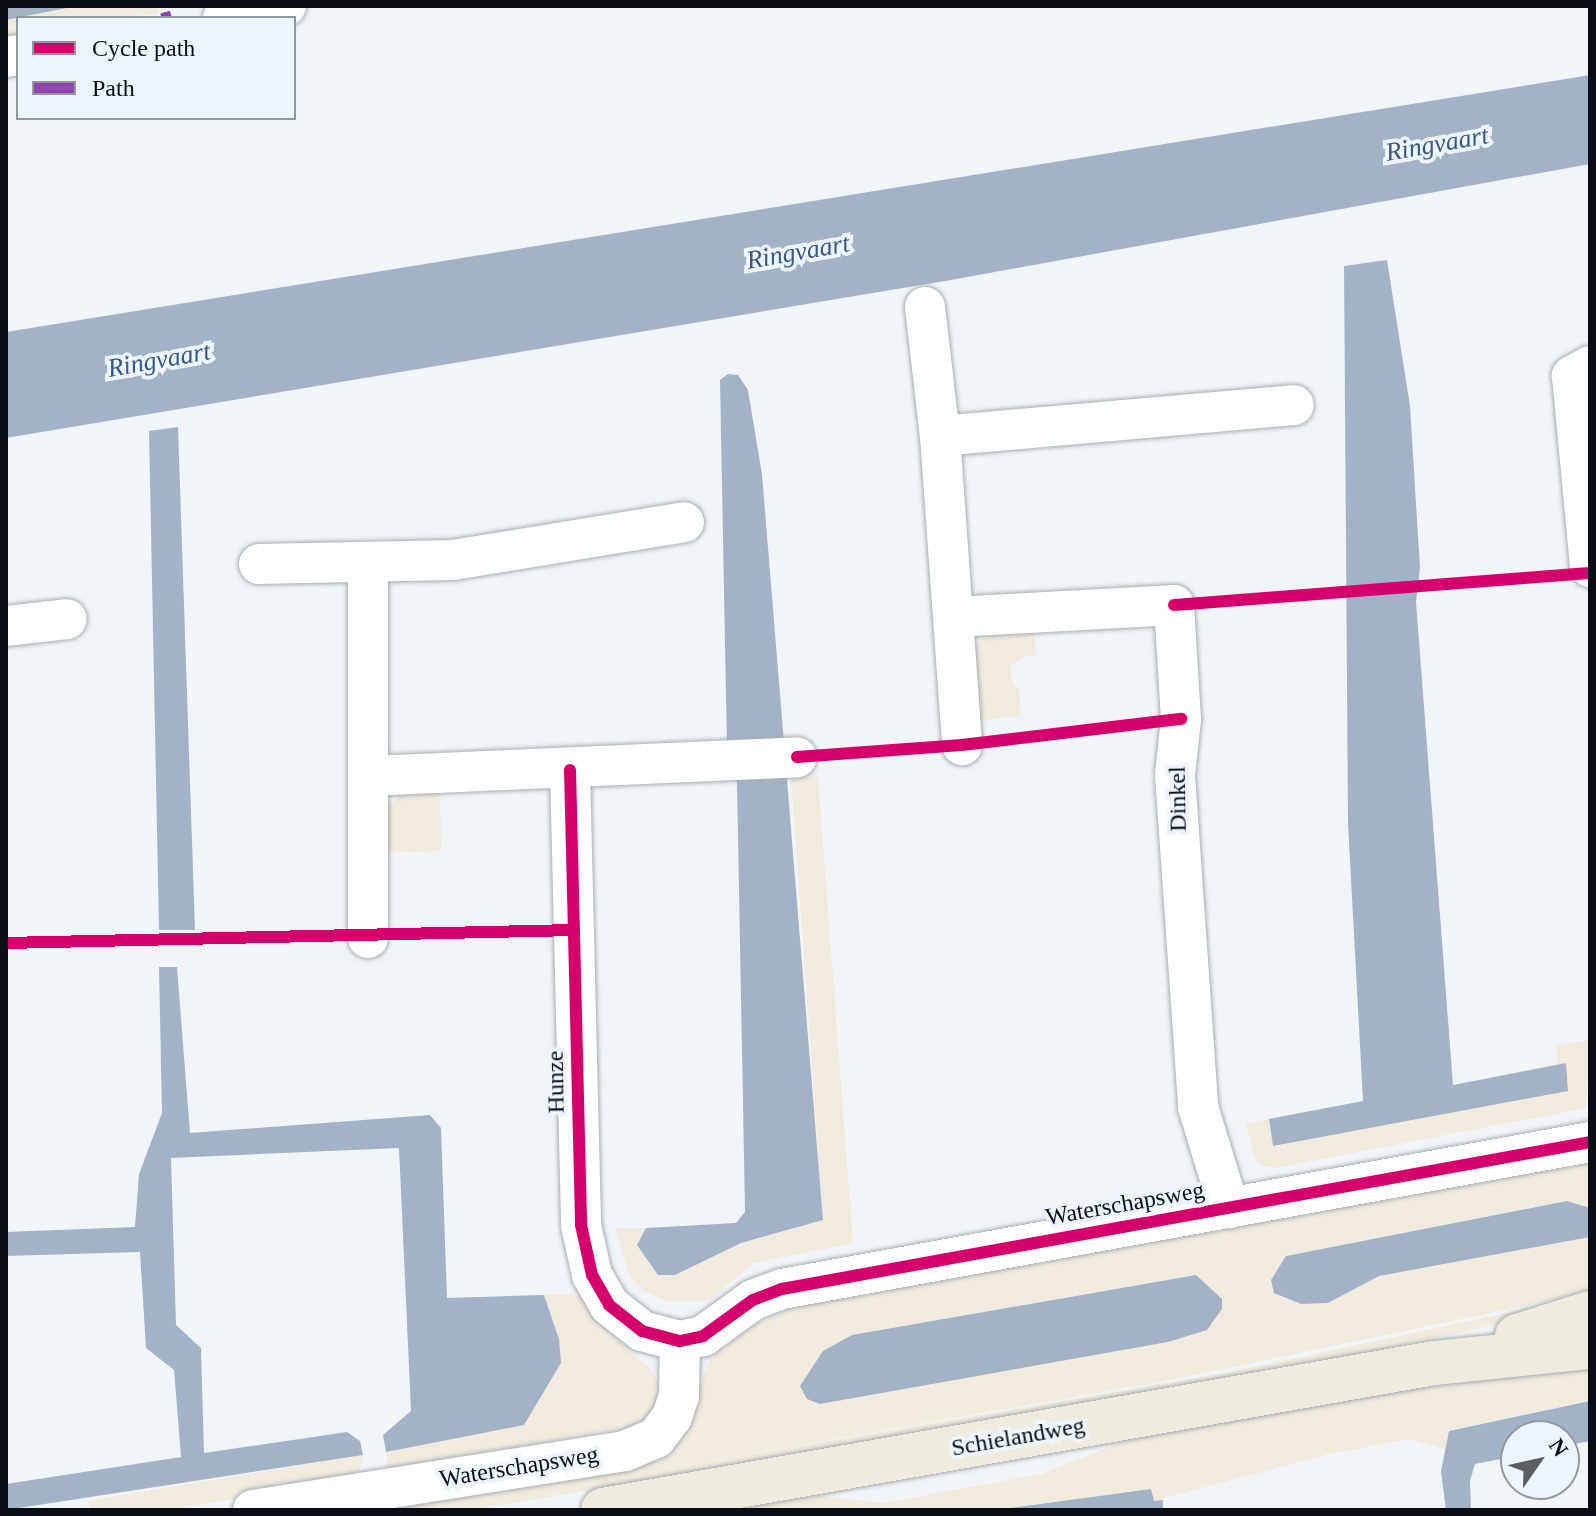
<!DOCTYPE html>
<style>
body{margin:0}
#map{position:relative;width:1596px;height:1516px;overflow:hidden;background:#f2f5f8;font-family:Georgia,serif}
div>[style]{position:absolute}
.green>*{inset:0;background:#f0ebdd}
.water>*{inset:0;background:#a2b3c8}
.roads{filter:drop-shadow(0 0 2px #a8adb2) drop-shadow(0 0 2px #a8adb2)}
.minor>*{height:40px;margin:-20px;padding:0 20px;transform-origin:20px;border-radius:20px;background:#fdfefe}
.major>*{height:44px;margin:-22px;padding:0 22px;transform-origin:22px;border-radius:22px;background:#eeeade}
.quiet>*{height:10px;margin-top:-5px;transform-origin:0;background:repeating-linear-gradient(90deg,#8e44ad 0 20px,transparent 0 30px)}
.cycleway>*{height:12px;margin:-6px;padding:0 6px;transform-origin:6px;border-radius:6px;background:#d6006c}
span{translate:-50% -50%;white-space:nowrap;text-align:center;line-height:1.15;-webkit-text-stroke:8px #eef4fc;paint-order:stroke}
.street-label{font-size:24px;color:#090e15}
.water-label{font-size:26px;color:#345881;font-style:italic}
.frame{position:absolute;inset:0;border:8px solid #090e15;pointer-events:none}
.legend{position:absolute;left:16px;top:16px;width:280px;height:104px;box-sizing:border-box;background:#eef4fc;border:2px solid #9298a0;margin:0;padding:10px 14px;list-style:none;font-size:24px;color:#090e15}
.legend li{display:flex;align-items:center;gap:16px;height:40px}
.legend b{width:40px;border:2px solid #9298a0}
.north{position:absolute;left:1500px;top:1420px;width:80px;height:80px;box-sizing:border-box;background:#eef4fc;border:2px solid #9298a0;border-radius:50%;rotate:56deg;font-size:22px;font-weight:700;line-height:32px;text-align:center;color:#090e15}
.north::after{content:'';display:block;margin:auto;width:28px;height:36px;background:#5b5f64;clip-path:polygon(50% 0,100% 100%,50% 72%,0 100%)}
</style>
<div id="map">
<div class="green">
<i style="clip-path:polygon(77px 6px,157px 6px,158px 15px,18px 18px,18px 41px,6px 43px,6px 20px)"></i>
<i style="clip-path:polygon(1034px 624px,1036px 655px,1022px 657px,1010px 667px,1013px 685px,1019px 688px,1021px 716px,975px 721px,972px 650px,991px 630px)"></i>
<i style="clip-path:polygon(818px 776px,853px 1243px,753px 1263px,709px 1301px,668px 1302px,644px 1291px,629px 1275px,615px 1228px,646px 1228px,637px 1245px,658px 1275px,675px 1275px,741px 1243px,823px 1220px,791px 779px)"></i>
<i style="clip-path:polygon(407px 789px,440px 789px,441px 851px,384px 853px,383px 812px)"></i>
<i style="clip-path:polygon(1590px 1040px,1586px 1108px,1276px 1168px,1262px 1166px,1255px 1158px,1246px 1124px,1269px 1119px,1273px 1146px,1568px 1091px,1566px 1064px,1558px 1065px,1556px 1046px)"></i>
<i style="clip-path:polygon(evenodd,1590px 1162px,1590px 1208px,1567px 1201px,1287px 1256px,1327px 1303px,1379px 1276px,1590px 1237px,1590px 1292px,1176px 1379px,660px 1470px,1225px 1373px,1590px 1295px,1555px 1312px,1365px 1353px,845px 1448px,470px 1510px,340px 1510px,635px 1461px,697px 1396px,708px 1363px,720px 1350px,750px 1327px,801px 1305px,1590px 1162px,1196px 1275px,1207px 1330px,1168px 1342px,820px 1404px,823px 1351px,852px 1335px,1196px 1275px)"></i>
<i style="clip-path:polygon(579px 1294px,608px 1331px,650px 1368px,664px 1391px,655px 1411px,636px 1426px,388px 1469px,386px 1452px,524px 1425px,559px 1339px,544px 1295px)"></i>
<i style="clip-path:polygon(1590px 1362px,1590px 1401px,1450px 1430px,1445px 1450px,1410px 1439px,1329px 1454px,1154px 1501px,1150px 1489px,996px 1510px,727px 1510px,815px 1495px,883px 1503px,1041px 1474px,1127px 1440px,1499px 1371px)"></i>
<i style="clip-path:polygon(363px 1455px,358px 1478px,167px 1510px,92px 1510px,86px 1501px)"></i>
</div>
<div class="water">
<i style="clip-path:polygon(6px 6px,77px 6px,6px 20px)"></i>
<i style="clip-path:polygon(1590px 75px,1590px 164px,951px 280px,6px 438px,6px 332px)"></i>
<i style="clip-path:polygon(1387px 260px,1410px 406px,1420px 568px,1416px 602px,1453px 1085px,1566px 1063px,1568px 1091px,1273px 1146px,1269px 1119px,1363px 1101px,1348px 824px,1344px 266px)"></i>
<i style="clip-path:polygon(728px 374px,738px 375px,748px 390px,762px 474px,823px 1220px,741px 1243px,675px 1275px,658px 1275px,637px 1245px,646px 1228px,736px 1223px,745px 1212px,737px 783px,727px 749px,720px 380px)"></i>
<i style="clip-path:polygon(178px 427px,195px 930px,159px 930px,149px 431px)"></i>
<i style="clip-path:polygon(159px 967px,177px 967px,190px 1133px,430px 1115px,441px 1128px,447px 1298px,544px 1295px,559px 1339px,561px 1363px,524px 1425px,386px 1452px,383px 1435px,411px 1411px,399px 1148px,171px 1158px,176px 1325px,201px 1348px,204px 1453px,347px 1432px,360px 1441px,363px 1455px,6px 1510px,6px 1484px,181px 1457px,174px 1370px,146px 1348px,140px 1252px,6px 1256px,6px 1232px,135px 1227px,139px 1174px,162px 1113px)"></i>
<i style="clip-path:polygon(1567px 1201px,1590px 1208px,1590px 1237px,1379px 1276px,1328px 1303px,1301px 1304px,1274px 1293px,1271px 1280px,1286px 1256px)"></i>
<i style="clip-path:polygon(1196px 1275px,1222px 1299px,1222px 1309px,1207px 1330px,1168px 1342px,820px 1404px,807px 1399px,800px 1386px,823px 1351px,852px 1335px)"></i>
<i style="clip-path:polygon(1590px 1401px,1590px 1441px,1564px 1446px,1564px 1436px,1516px 1436px,1516px 1456px,1475px 1464px,1470px 1481px,1471px 1510px,1446px 1510px,1441px 1471px,1449px 1431px)"></i>
<i style="clip-path:polygon(1151px 1489px,1154px 1501px,1163px 1500px,1163px 1510px,996px 1510px)"></i>
</div>
<div class="roads">
<div class="minor">
<i style="left:223px;top:18px;width:64px;rotate:-10.8deg"></i>
<i style="left:6px;top:57px;width:12px;rotate:-9deg"></i>
<i style="left:925px;top:307px;width:130px;rotate:83.4deg"></i>
<i style="left:940px;top:436px;width:310px;rotate:85.9deg"></i>
<i style="left:1590px;top:366px;width:21px;rotate:151deg"></i>
<i style="left:1572px;top:376px;width:192px;rotate:84.6deg"></i>
<i style="left:940px;top:436px;width:355px;rotate:-5deg"></i>
<i style="left:368px;top:562px;width:376px;rotate:90deg"></i>
<i style="left:259px;top:564px;width:194px;rotate:-1.2deg"></i>
<i style="left:453px;top:560px;width:234px;rotate:-9.3deg"></i>
<i style="left:955px;top:617px;width:219px;rotate:-3.1deg"></i>
<i style="left:1174px;top:605px;width:114px;rotate:86.5deg"></i>
<i style="left:1181px;top:719px;width:56px;rotate:96.1deg"></i>
<i style="left:1175px;top:775px;width:333px;rotate:86deg"></i>
<i style="left:1198px;top:1107px;width:106px;rotate:72.9deg"></i>
<i style="left:6px;top:626px;width:61px;rotate:-6.5deg"></i>
<i style="left:570px;top:770px;width:455px;rotate:88.6deg"></i>
<i style="left:581px;top:1225px;width:51px;rotate:77.6deg"></i>
<i style="left:592px;top:1275px;width:34px;rotate:60deg"></i>
<i style="left:609px;top:1305px;width:42px;rotate:38.2deg"></i>
<i style="left:642px;top:1331px;width:39px;rotate:15deg"></i>
<i style="left:680px;top:1341px;width:24px;rotate:-12deg"></i>
<i style="left:703px;top:1336px;width:62px;rotate:-35.8deg"></i>
<i style="left:753px;top:1300px;width:31px;rotate:-21deg"></i>
<i style="left:782px;top:1289px;width:821px;rotate:-10.31deg"></i>
<i style="left:369px;top:776px;width:428px;rotate:-2.5deg"></i>
<i style="left:253px;top:1510px;width:377px;rotate:-9deg"></i>
<i style="left:625px;top:1451px;width:34px;rotate:-23deg"></i>
<i style="left:656px;top:1438px;width:26px;rotate:-53deg"></i>
<i style="left:672px;top:1417px;width:22px;rotate:-72deg"></i>
<i style="left:679px;top:1396px;width:55px;rotate:-89deg"></i>
</div>
<div class="major">
<i style="left:1517px;top:1336px;width:77px;rotate:-17.5deg"></i>
<i style="left:603px;top:1510px;width:844px;rotate:-10.03deg"></i>
<i style="left:1434px;top:1363px;width:157px;rotate:-5.9deg"></i>
</div>
</div>
<div class="quiet">
<i style="left:165px;top:12px;width:6px;rotate:72deg"></i>
</div>
<div class="cycleway">
<i style="left:1174px;top:605px;width:417px;rotate:-4.4deg"></i>
<i style="left:797px;top:757px;width:165px;rotate:-4.2deg"></i>
<i style="left:962px;top:745px;width:221px;rotate:-6.8deg"></i>
<i style="left:570px;top:770px;width:455px;rotate:88.6deg"></i>
<i style="left:581px;top:1225px;width:51px;rotate:77.6deg"></i>
<i style="left:592px;top:1275px;width:34px;rotate:60deg"></i>
<i style="left:609px;top:1305px;width:42px;rotate:38.2deg"></i>
<i style="left:642px;top:1331px;width:39px;rotate:15deg"></i>
<i style="left:680px;top:1341px;width:24px;rotate:-12deg"></i>
<i style="left:703px;top:1336px;width:62px;rotate:-35.8deg"></i>
<i style="left:753px;top:1300px;width:31px;rotate:-21deg"></i>
<i style="left:782px;top:1289px;width:821px;rotate:-10.31deg"></i>
<i style="left:6px;top:943px;width:568px;rotate:-1.31deg"></i>
</div>
<div class="street-label">
<span style="left:1178px;top:799px;rotate:-91deg">Dinkel</span>
<span style="left:556px;top:1082px;rotate:-91deg">Hunze</span>
<span style="left:1125px;top:1204px;rotate:-10deg">Waterschapsweg</span>
<span style="left:1018px;top:1437px;rotate:-10deg">Schielandweg</span>
<span style="left:519px;top:1467px;rotate:-9deg">Waterschapsweg</span>
</div>
<div class="water-label">
<span style="left:1437px;top:144px;rotate:-10deg">Ringvaart</span>
<span style="left:798px;top:252px;rotate:-10deg">Ringvaart</span>
<span style="left:159px;top:360px;rotate:-10deg">Ringvaart</span>
</div>
<div class="frame"></div>
<ul class="legend">
<li><b style="height:10px;background:#d6006c"></b>Cycle path</li>
<li><b style="height:10px;background:#8e44ad"></b>Path</li>
</ul>
<div class="north">N</div>
</div>
